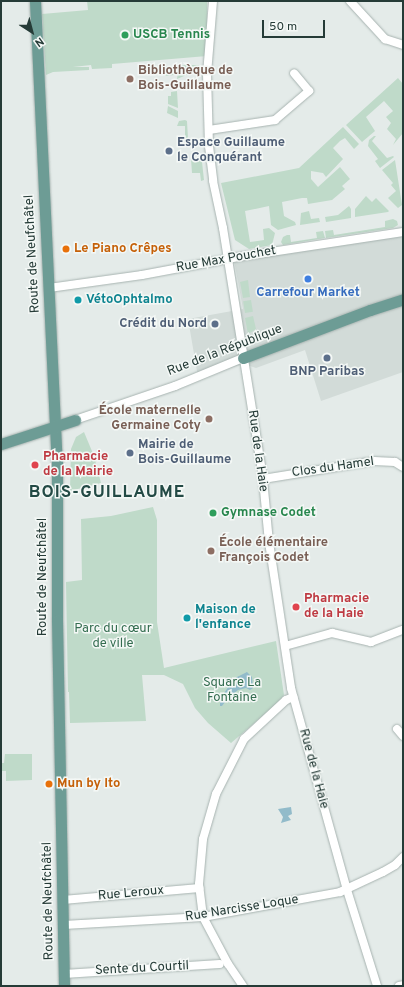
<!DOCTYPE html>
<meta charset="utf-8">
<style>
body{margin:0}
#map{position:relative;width:404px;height:987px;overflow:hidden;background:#e4ebe9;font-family:Overpass,sans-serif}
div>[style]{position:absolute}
.built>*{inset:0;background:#d2dbd8}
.green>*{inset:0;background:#bfdac9;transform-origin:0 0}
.water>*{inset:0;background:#92bbca}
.roads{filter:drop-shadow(0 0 1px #a7b3b0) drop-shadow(0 0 1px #a7b3b0)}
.minor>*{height:8px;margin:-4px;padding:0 4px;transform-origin:4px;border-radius:4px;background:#fff}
.major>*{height:11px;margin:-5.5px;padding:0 5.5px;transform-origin:5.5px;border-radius:5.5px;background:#6d9c95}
.dots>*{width:11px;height:11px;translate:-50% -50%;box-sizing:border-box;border:2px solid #f4f8f6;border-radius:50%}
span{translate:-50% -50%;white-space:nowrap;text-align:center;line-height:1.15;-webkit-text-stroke:3px #f4f8f6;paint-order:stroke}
.leisure-label{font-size:13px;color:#27864d;font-weight:700}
.left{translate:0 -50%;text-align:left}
.education-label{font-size:13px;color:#785e54;font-weight:700}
.right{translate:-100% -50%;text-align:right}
.service-label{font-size:13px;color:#4e5e75;font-weight:700}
.food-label{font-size:13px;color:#c56008;font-weight:700}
.street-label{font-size:13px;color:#253b37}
.shop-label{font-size:13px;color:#366cbe;font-weight:700}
.culture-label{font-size:13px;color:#0d838f;font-weight:700}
.health-label{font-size:13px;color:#be3a42;font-weight:700}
.park-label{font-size:13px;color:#346d50}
.district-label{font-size:17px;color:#234a45;font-weight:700;letter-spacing:1px}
.frame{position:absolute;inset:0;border:2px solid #253b37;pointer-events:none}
.north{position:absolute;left:12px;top:12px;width:40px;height:40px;-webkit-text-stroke:3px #f4f8f6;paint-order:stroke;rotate:144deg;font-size:11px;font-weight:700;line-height:16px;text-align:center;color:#253b37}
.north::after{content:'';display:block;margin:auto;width:14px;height:18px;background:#253b37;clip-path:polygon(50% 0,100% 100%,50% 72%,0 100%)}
.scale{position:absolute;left:262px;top:20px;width:63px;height:18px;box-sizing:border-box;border:2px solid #253b37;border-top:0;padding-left:5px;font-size:12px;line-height:14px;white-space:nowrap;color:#253b37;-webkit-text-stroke:3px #f4f8f6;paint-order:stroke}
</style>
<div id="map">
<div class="built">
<i style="clip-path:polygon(403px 234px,403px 372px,321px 401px,305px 350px,256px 368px,244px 364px,198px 377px,188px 319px,243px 309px,234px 260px)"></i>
</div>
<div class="green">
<i style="clip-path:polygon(87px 1px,207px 1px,207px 56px,112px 64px,112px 68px,92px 69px,91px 65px,73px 67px,89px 67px,89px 70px,53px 72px,46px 75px,42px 14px,88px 10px)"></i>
<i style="clip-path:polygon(179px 65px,199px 65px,200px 66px,198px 70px,177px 79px)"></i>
<i style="clip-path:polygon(164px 66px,175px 66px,174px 75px,165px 76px)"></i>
<i style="clip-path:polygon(398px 78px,403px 84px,403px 133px,393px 145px,396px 139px,387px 129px,391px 123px,386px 117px,393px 111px,384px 101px,366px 117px,375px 131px,362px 142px,346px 125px)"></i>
<i style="clip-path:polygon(177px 91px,178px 108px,168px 104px,168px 96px,171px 96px,171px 92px)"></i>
<i style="clip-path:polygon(168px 106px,178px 111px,178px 118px,167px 113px)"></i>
<i style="clip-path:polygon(185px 120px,187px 121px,188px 139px,185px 138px,185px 126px,177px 126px,179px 121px)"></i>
<i style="clip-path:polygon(343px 127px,359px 144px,354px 149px,345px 138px,340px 141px,333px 148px,343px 159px,326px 177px,323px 173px,311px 171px,311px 179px,318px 187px,340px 167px,350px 179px,342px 186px,345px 189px,332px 200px,308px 204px,307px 198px,302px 198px,282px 202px,284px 216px,295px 222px,296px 225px,278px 230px,271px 225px,269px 206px,245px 211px,250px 242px,264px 240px,263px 229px,269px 228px,275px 233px,272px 245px,249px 249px,235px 240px,221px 183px,299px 168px)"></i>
<i style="clip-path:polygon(374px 136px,376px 136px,372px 141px,387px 158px,393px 156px,394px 157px,380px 168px,375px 161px,378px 159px,368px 146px,369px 140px)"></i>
<i style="clip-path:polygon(195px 158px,195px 160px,198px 160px,199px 158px,202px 162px,204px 180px,201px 181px,200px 173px,192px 173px,191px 159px)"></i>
<i style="clip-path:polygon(395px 160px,402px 205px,398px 208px,388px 198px,396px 191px,391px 185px,393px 183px,382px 170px)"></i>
<i style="clip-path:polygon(366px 196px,372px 202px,376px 198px,389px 211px,388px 212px,355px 217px,355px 209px)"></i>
<i style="clip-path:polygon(349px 206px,351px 209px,351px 218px,326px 222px,325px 217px,338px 215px)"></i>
<i style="clip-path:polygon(309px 211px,311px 219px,319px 218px,320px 222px,300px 225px,301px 213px)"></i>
<i style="clip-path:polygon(393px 219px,397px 221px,398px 225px,393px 228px,326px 238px,325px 231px,333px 230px,334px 235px,385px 227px,385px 221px)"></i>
<i style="clip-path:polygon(323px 231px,325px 238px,283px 245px,281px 242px,283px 237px,287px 235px,290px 235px,291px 242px,317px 238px,316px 232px)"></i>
<i style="clip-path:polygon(248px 280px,250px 297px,243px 298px,240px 282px)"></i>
<i style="left:251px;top:300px;width:12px;height:8px;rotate:81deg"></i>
<i style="clip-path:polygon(253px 316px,256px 329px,248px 334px,245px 318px)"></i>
<i style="clip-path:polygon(282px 331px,282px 332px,263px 339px,262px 333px)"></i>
<i style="clip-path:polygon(84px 432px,94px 456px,101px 483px,70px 491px,71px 449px,76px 437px)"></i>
<i style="clip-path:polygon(153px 507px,157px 520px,157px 622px,164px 668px,276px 641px,284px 695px,279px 702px,231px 743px,208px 723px,195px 708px,183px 684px,164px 675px,142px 675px,146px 721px,70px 723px,69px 692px,68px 692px,66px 582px,82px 580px,81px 519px,111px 516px)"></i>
<i style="clip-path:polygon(5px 754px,32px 754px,32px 780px,6px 781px,6px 771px,1px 771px,1px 763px,4px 763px)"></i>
</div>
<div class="water">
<i style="clip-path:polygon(247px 672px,252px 677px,253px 688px,250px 690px,246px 688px,238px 690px,228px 698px,222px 706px,220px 706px,220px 701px,224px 693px,235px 678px)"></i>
<i style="clip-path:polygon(291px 807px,292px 814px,288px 816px,291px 820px,281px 823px,283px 817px,278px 809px)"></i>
</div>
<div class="roads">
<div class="minor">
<i style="left:213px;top:1px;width:73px;rotate:94.7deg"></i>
<i style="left:207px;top:74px;width:72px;rotate:88.4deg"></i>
<i style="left:209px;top:146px;width:35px;rotate:83deg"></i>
<i style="left:213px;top:181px;width:48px;rotate:78deg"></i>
<i style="left:223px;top:228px;width:254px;rotate:80.9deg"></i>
<i style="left:263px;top:479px;width:63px;rotate:84.6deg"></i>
<i style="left:269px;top:542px;width:148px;rotate:81.4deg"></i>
<i style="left:291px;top:688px;width:210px;rotate:74.5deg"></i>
<i style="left:347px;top:890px;width:101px;rotate:72.6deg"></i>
<i style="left:350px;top:1px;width:52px;rotate:47.4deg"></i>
<i style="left:385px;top:39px;width:19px;rotate:18deg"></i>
<i style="left:209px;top:130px;width:67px;rotate:-8.6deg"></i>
<i style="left:275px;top:120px;width:45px;rotate:-40.5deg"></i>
<i style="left:309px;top:91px;width:23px;rotate:-130deg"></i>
<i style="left:49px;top:288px;width:94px;rotate:-8deg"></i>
<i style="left:142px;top:275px;width:98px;rotate:-10.6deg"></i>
<i style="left:238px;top:257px;width:167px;rotate:-8.6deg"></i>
<i style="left:75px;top:420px;width:106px;rotate:-18.8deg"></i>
<i style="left:175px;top:386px;width:74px;rotate:-22.4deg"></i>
<i style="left:263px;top:479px;width:112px;rotate:-9.2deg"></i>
<i style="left:374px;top:461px;width:21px;rotate:3deg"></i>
<i style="left:395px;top:462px;width:9px;rotate:32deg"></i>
<i style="left:285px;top:646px;width:49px;rotate:-15.5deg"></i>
<i style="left:332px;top:633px;width:40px;rotate:13deg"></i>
<i style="left:371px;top:642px;width:34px;rotate:-21deg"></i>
<i style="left:397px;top:729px;width:9px;rotate:49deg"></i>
<i style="left:63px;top:900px;width:137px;rotate:-5deg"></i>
<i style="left:64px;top:925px;width:139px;rotate:-3.3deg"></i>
<i style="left:203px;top:917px;width:139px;rotate:-10.3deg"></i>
<i style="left:340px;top:892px;width:47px;rotate:-24.9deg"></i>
<i style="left:383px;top:872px;width:14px;rotate:-30deg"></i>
<i style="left:395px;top:865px;width:11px;rotate:-45deg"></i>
<i style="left:64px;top:974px;width:156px;rotate:-3.7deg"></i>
<i style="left:243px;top:986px;width:27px;rotate:-124deg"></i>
<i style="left:228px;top:964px;width:53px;rotate:-118deg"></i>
<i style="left:203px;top:917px;width:33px;rotate:-97deg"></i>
<i style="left:199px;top:884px;width:45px;rotate:-84.9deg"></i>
<i style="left:203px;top:839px;width:47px;rotate:-73.9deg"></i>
<i style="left:216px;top:794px;width:62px;rotate:-63deg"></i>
<i style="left:244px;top:739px;width:57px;rotate:-42.9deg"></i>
<i style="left:286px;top:700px;width:8px;rotate:-23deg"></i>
<i style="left:399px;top:986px;width:4px;rotate:-14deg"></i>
</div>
<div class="major">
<i style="left:35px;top:1px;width:460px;rotate:87.3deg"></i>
<i style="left:57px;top:460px;width:160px;rotate:90deg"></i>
<i style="left:57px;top:620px;width:366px;rotate:88.9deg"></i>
<i style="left:243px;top:358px;width:136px;rotate:-20.7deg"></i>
<i style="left:370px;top:310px;width:35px;rotate:-18deg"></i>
<i style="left:1px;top:444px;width:78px;rotate:-18deg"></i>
</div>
</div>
<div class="dots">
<i style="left:125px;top:35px;background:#2e9e5b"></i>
<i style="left:130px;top:79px;background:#8d6e63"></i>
<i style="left:169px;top:151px;background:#5c6f8a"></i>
<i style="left:66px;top:249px;background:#e8710a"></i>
<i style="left:308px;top:279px;background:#3f7fe0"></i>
<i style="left:78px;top:300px;background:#0f9aa8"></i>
<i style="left:215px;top:324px;background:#5c6f8a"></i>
<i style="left:327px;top:358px;background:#5c6f8a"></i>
<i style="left:209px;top:419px;background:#8d6e63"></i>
<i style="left:130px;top:453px;background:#5c6f8a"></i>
<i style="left:35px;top:465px;background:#e0444e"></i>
<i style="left:213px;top:513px;background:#2e9e5b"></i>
<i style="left:211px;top:551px;background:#8d6e63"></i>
<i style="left:296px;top:607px;background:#e0444e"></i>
<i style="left:187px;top:618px;background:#0f9aa8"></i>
<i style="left:49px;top:784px;background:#e8710a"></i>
</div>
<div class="leisure-label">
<span class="left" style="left:133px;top:35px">USCB Tennis</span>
<span class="left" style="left:221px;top:513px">Gymnase Codet</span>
</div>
<div class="education-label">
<span class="left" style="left:138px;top:79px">Bibliothèque de<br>Bois-Guillaume</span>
<span class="right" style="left:201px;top:419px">École maternelle<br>Germaine Coty</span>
<span class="left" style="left:219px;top:551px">École élémentaire<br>François Codet</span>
</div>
<div class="service-label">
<span class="left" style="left:177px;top:151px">Espace Guillaume<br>le Conquérant</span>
<span class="right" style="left:207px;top:324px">Crédit du Nord</span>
<span style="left:327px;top:372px">BNP Paribas</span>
<span class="left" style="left:138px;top:453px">Mairie de<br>Bois-Guillaume</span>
</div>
<div class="food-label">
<span class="left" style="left:74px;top:249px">Le Piano Crêpes</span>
<span class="left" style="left:57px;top:784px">Mun by Ito</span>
</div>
<div class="street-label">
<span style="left:33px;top:254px;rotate:-93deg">Route de Neufchâtel</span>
<span style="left:226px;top:260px;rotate:-10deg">Rue Max Pouchet</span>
<span style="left:225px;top:351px;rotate:-21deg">Rue de la République</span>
<span style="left:257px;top:451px;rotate:82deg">Rue de la Haie</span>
<span style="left:333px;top:468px;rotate:-8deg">Clos du Hamel</span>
<span style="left:43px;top:577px;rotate:-90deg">Route de Neufchâtel</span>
<span style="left:313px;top:769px;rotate:75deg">Rue de la Haie</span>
<span style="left:131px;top:894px;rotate:-5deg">Rue Leroux</span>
<span style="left:49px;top:901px;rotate:-91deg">Route de Neufchâtel</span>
<span style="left:242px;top:909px;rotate:-9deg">Rue Narcisse Loque</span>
<span style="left:142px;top:969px;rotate:-3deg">Sente du Courtil</span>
</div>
<div class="shop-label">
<span style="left:308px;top:293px">Carrefour Market</span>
</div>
<div class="culture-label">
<span class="left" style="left:86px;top:300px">VétoOphtalmo</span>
<span class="left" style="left:195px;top:618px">Maison de<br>l'enfance</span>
</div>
<div class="health-label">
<span class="left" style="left:43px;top:465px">Pharmacie<br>de la Mairie</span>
<span class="left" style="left:304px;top:607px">Pharmacie<br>de la Haie</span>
</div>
<div class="park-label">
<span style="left:113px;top:637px">Parc du cœur<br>de ville</span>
<span style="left:232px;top:691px">Square La<br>Fontaine</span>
</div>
<div class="district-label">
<span style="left:107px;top:494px">BOIS-GUILLAUME</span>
</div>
<div class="frame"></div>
<div class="north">N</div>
<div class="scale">50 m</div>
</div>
